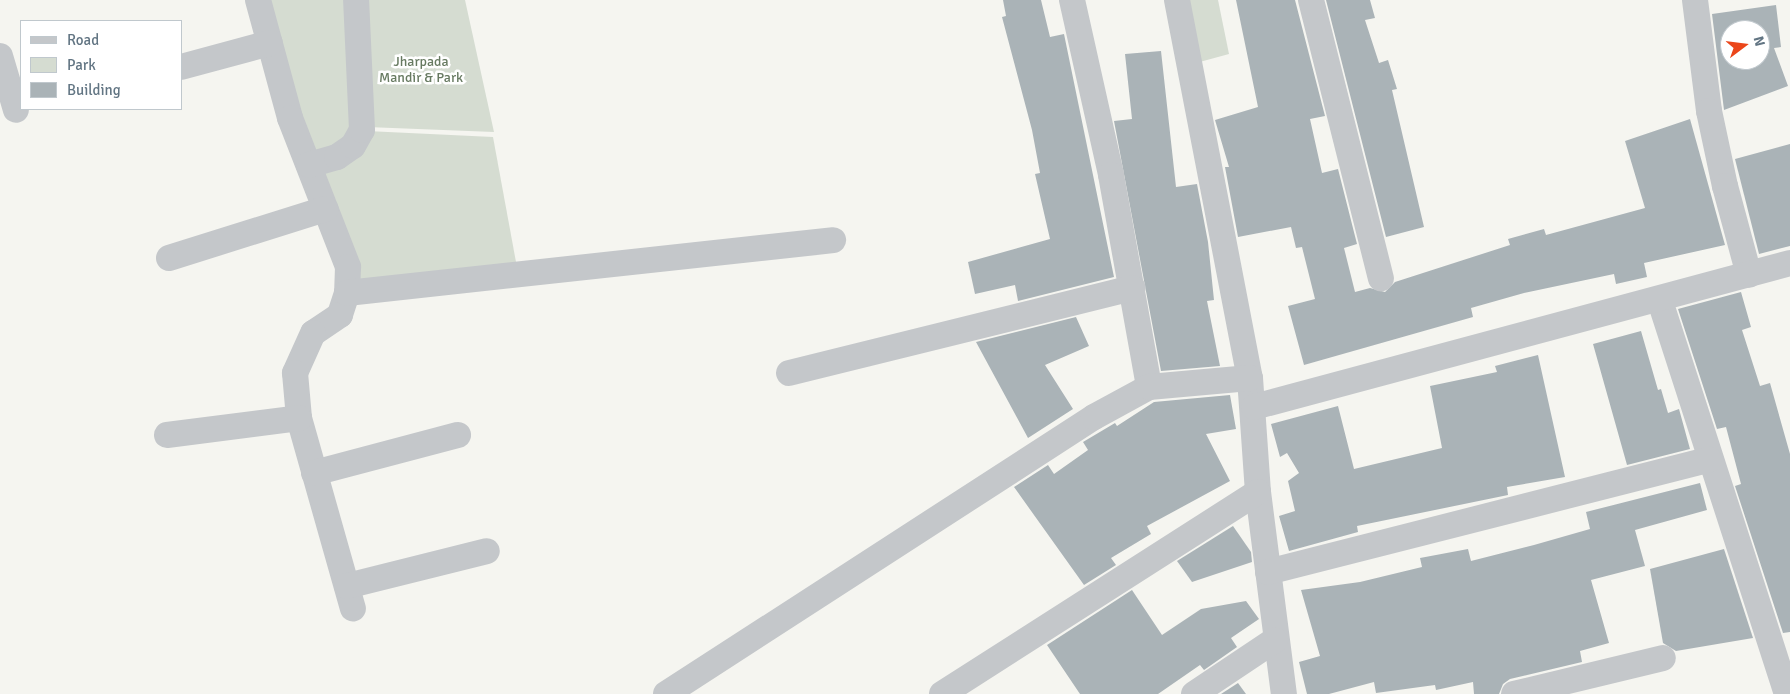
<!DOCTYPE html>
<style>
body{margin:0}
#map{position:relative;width:1790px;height:694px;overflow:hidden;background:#f5f5f0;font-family:Signika,sans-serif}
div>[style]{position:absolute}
.green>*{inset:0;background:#d5dcd1}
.building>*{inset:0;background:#aab3b7}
.minor>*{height:26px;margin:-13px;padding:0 13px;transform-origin:13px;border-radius:13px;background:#c4c7ca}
span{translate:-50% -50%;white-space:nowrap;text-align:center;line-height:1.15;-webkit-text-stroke:5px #fff;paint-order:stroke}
.park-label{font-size:14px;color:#677a61}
.legend{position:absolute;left:20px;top:20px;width:162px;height:90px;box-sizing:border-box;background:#fff;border:1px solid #c0c8cd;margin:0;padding:6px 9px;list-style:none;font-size:15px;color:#627583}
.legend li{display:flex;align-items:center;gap:10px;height:25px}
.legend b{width:25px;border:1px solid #c0c8cd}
.north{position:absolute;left:1720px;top:20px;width:50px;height:50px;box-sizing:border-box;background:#fff;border:1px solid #c0c8cd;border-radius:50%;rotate:75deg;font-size:14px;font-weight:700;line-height:20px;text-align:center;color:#627583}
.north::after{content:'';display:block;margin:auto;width:18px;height:22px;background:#eb461a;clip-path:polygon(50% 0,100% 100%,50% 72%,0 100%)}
</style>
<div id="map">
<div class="green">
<i style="clip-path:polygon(266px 0,352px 0,358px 129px,311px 159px)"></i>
<i style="clip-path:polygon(358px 0,465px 0,494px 132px,367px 127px)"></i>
<i style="clip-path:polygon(1184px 0,1218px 0,1229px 54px,1196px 63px)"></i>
<i style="clip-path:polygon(367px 131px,493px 137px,518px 273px,349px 292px,312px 166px)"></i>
</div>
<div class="building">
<i style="clip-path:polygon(1003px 0,1041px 0,1050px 37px,1064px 34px,1114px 277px,1018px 301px,1015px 285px,975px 294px,968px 262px,1050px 239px,1035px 174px,1040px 173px,1032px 130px,1002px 17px,1006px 16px)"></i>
<i style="clip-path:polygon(1236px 0,1295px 0,1325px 116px,1310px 119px,1322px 173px,1338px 169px,1357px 244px,1344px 248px,1355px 292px,1370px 288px,1385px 292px,1395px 282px,1510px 245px,1508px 239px,1544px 229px,1546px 235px,1645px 208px,1625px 141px,1690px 119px,1725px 245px,1644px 263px,1647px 277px,1616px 284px,1614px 274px,1524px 293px,1471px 308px,1473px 317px,1304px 365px,1288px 306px,1315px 299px,1302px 247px,1296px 248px,1291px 227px,1238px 237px,1225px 167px,1229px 167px,1215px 120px,1258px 107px)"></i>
<i style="clip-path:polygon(1326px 0,1370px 0,1375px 18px,1365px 20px,1379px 63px,1388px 60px,1397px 89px,1392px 90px,1424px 227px,1386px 237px)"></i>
<i style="clip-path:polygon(evenodd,1776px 5px,1781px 47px,1774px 48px,1788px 86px,1724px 110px,1712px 14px,1776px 5px,1730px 30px,1760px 30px,1760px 60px,1730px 60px,1730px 30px)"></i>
<i style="clip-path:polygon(1161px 51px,1176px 187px,1197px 184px,1208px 242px,1214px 300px,1207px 301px,1220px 366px,1161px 371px,1114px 121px,1132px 119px,1125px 54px)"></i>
<i style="clip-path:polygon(1790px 144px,1790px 246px,1759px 254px,1735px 159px)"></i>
<i style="clip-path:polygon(1741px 292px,1751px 327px,1742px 330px,1760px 386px,1770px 383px,1790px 454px,1790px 632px,1783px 633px,1735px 486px,1741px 484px,1726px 427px,1717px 429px,1678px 309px)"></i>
<i style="clip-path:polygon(1076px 317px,1089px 346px,1045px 365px,1073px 409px,1028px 438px,976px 342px)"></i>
<i style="clip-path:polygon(1641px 331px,1658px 390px,1661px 389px,1668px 413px,1679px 409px,1690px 449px,1627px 465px,1593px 344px)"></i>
<i style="clip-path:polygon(1538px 355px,1565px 477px,1507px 487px,1508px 495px,1357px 526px,1358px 532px,1289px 551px,1279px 516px,1295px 511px,1288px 481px,1299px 473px,1287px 453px,1280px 457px,1271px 424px,1338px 406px,1354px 469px,1442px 448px,1430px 386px,1497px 372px,1495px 366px)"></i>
<i style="clip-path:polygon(1230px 395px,1236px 429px,1206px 434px,1230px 481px,1147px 526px,1151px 534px,1111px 558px,1116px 565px,1084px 585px,1014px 487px,1048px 465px,1054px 474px,1088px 450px,1083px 442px,1115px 423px,1117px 426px,1154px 402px)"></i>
<i style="clip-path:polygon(1700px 483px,1707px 510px,1635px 530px,1645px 566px,1591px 580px,1609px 643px,1580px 651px,1582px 662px,1510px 679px,1503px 684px,1499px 694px,1474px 694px,1473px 682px,1436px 690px,1435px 685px,1376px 693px,1374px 682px,1329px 694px,1307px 694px,1299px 662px,1320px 656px,1301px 590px,1360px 582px,1422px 567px,1420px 558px,1468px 549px,1471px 561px,1534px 545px,1590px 529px,1586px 512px)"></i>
<i style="clip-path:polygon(1233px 526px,1251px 552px,1252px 562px,1192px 582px,1177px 561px)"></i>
<i style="clip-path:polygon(1724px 549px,1753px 638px,1676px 651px,1663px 643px,1650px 569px)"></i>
<i style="clip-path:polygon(1132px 590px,1162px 635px,1201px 609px,1246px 601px,1259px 619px,1231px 638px,1237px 647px,1204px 670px,1200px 665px,1158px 694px,1080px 694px,1047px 645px)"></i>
<i style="clip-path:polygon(1238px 683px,1246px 694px,1221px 694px)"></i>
</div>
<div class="minor">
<i style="left:258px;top:0;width:122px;rotate:74.8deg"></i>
<i style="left:290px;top:118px;width:160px;rotate:68.7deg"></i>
<i style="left:348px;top:267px;width:26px;rotate:92deg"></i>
<i style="left:347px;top:293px;width:23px;rotate:108deg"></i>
<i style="left:340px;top:315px;width:32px;rotate:146deg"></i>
<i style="left:313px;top:333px;width:44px;rotate:114.2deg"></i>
<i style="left:295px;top:373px;width:45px;rotate:84.9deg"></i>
<i style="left:299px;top:418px;width:198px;rotate:74.2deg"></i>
<i style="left:1072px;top:0;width:179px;rotate:77.4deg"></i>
<i style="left:1111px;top:175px;width:215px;rotate:79.8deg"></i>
<i style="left:1177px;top:0;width:385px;rotate:79.1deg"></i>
<i style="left:1250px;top:378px;width:114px;rotate:86deg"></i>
<i style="left:1258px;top:492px;width:204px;rotate:82.7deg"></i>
<i style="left:1311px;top:0;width:287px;rotate:75.9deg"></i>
<i style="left:1695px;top:0;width:112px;rotate:82.8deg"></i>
<i style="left:1709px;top:111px;width:77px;rotate:78deg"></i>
<i style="left:1725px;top:186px;width:92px;rotate:74.9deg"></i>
<i style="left:0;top:56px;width:56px;rotate:73.5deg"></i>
<i style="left:181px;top:67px;width:92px;rotate:-15.1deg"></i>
<i style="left:309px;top:165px;width:29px;rotate:-16deg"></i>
<i style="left:337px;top:157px;width:19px;rotate:-35deg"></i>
<i style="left:353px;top:146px;width:18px;rotate:-61deg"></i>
<i style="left:362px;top:130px;width:130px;rotate:-92.6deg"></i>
<i style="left:169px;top:258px;width:164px;rotate:-17.4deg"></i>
<i style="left:347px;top:293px;width:489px;rotate:-6.2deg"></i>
<i style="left:1660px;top:301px;width:413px;rotate:72.1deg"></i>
<i style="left:789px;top:373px;width:354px;rotate:-13.9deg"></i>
<i style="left:1254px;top:407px;width:555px;rotate:-15.04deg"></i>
<i style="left:167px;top:435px;width:133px;rotate:-7.3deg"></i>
<i style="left:314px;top:473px;width:149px;rotate:-14.8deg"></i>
<i style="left:1268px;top:572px;width:455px;rotate:-14.3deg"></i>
<i style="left:347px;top:586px;width:144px;rotate:-14deg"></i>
<i style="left:666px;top:694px;width:510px;rotate:-32.91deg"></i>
<i style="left:1094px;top:417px;width:63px;rotate:-28.6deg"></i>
<i style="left:1149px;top:387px;width:101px;rotate:-5.1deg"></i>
<i style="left:942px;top:694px;width:375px;rotate:-32.6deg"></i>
<i style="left:1194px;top:694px;width:97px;rotate:-33.7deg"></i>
<i style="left:1514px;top:694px;width:153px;rotate:-13.6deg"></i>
</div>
<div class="park-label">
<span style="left:421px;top:70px">Jharpada<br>Mandir &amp; Park</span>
</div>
<ul class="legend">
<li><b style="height:6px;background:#c4c7ca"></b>Road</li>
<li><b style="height:14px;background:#d5dcd1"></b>Park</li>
<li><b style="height:14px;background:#aab3b7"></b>Building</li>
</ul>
<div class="north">N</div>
</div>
